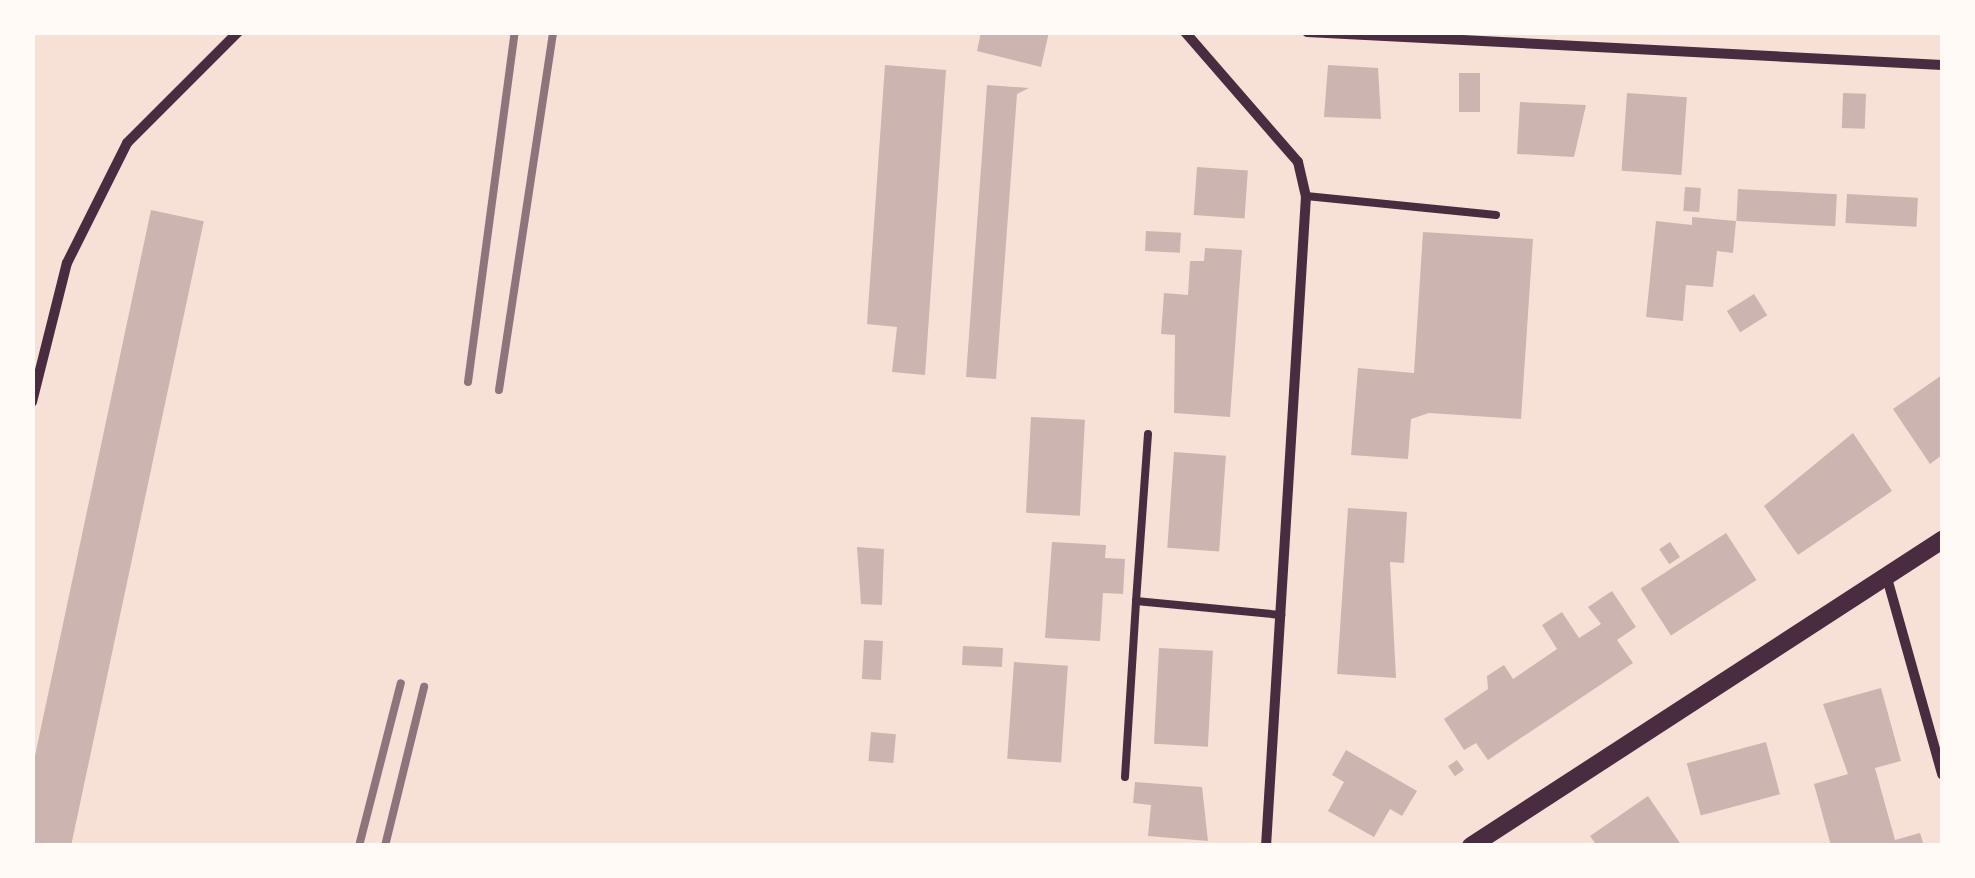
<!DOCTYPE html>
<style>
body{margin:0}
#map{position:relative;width:1975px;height:878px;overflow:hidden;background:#f7e1d7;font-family:Karla,sans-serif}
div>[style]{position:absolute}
.building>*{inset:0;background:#ccb4b1;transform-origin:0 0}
.service>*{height:8px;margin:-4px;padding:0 4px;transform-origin:4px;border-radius:4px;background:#4a2c40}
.minor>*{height:10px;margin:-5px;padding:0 5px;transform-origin:5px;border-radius:5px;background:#4a2c40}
.tertiary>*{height:18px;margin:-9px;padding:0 9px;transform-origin:9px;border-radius:9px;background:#4a2c40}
.rail>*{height:8px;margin:-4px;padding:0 4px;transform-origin:4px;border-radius:4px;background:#8f747c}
span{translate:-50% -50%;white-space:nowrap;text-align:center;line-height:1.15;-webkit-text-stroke:10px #fffaf5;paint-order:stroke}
.frame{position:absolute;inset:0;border:35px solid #fffaf5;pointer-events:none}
</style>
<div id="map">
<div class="building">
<i style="clip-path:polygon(981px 32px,1049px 32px,1041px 67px,977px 51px)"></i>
<i style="clip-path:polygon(885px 65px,946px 70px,925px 375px,892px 372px,897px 327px,867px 324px)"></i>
<i style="clip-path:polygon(1328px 65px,1378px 68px,1381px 119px,1324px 117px)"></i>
<i style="left:1459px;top:73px;width:21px;height:39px"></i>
<i style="clip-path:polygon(987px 85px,1029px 88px,1017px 94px,996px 379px,966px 377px)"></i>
<i style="left:1627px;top:93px;width:60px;height:78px;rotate:4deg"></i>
<i style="left:1843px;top:93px;width:23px;height:35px;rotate:2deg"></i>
<i style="clip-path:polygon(1520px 102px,1586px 105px,1574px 157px,1517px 154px)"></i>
<i style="left:1197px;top:167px;width:51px;height:48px;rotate:4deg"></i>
<i style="left:1685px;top:187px;width:16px;height:24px;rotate:4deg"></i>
<i style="left:1738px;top:189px;width:99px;height:32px;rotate:3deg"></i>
<i style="left:1847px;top:194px;width:71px;height:29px;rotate:3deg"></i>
<i style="left:151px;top:210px;width:54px;height:647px;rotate:12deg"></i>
<i style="clip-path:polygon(1692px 217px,1736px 221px,1733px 253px,1717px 251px,1713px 287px,1686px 285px,1683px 321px,1646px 317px,1656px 221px,1692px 225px)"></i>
<i style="left:1146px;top:231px;width:35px;height:20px;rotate:3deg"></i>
<i style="clip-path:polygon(1423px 232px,1533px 239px,1521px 419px,1429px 413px,1411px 419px,1408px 459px,1351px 455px,1358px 368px,1414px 373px)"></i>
<i style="clip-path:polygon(1205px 248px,1242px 250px,1230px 417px,1174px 413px,1175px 335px,1161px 334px,1164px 293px,1188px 295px,1190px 261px,1204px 261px)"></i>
<i style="left:1754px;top:294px;width:25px;height:32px;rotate:58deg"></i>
<i style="clip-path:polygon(1942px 375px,1942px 455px,1930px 464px,1893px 409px)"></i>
<i style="left:1031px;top:417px;width:54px;height:96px;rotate:3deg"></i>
<i style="clip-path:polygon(1853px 433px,1892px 491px,1798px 555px,1764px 506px)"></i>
<i style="left:1174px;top:452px;width:52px;height:96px;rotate:4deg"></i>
<i style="clip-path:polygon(1348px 508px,1407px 512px,1404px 563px,1390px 562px,1396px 678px,1337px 674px)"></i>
<i style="left:1726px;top:533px;width:56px;height:102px;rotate:57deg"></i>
<i style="clip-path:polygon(1052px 542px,1106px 545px,1105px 558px,1125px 559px,1123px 594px,1103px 593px,1100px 641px,1045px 638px)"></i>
<i style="left:1670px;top:542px;width:18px;height:13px;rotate:56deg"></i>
<i style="clip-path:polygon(857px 547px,884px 549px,882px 605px,861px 604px)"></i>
<i style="clip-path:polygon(1612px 591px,1636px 627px,1617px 640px,1633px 663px,1488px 760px,1476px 743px,1464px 750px,1444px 719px,1488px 689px,1487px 676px,1504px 665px,1513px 679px,1557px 649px,1542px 625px,1562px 612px,1579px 638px,1601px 624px,1588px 607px)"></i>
<i style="left:864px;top:640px;width:19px;height:39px;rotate:3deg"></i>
<i style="left:963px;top:646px;width:40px;height:19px;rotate:3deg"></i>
<i style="left:1159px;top:648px;width:54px;height:96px;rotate:3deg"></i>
<i style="left:1014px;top:662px;width:54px;height:97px;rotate:4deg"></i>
<i style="clip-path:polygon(1881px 688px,1901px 761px,1875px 768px,1895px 840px,1920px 833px,1924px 846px,1831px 846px,1814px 784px,1848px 774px,1823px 704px)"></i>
<i style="left:871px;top:732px;width:25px;height:29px;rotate:5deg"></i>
<i style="left:1766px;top:742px;width:54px;height:82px;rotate:75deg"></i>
<i style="clip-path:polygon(1346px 750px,1417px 791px,1402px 816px,1390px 809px,1374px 837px,1328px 811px,1344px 782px,1332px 775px)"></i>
<i style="left:1457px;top:760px;width:12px;height:11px;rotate:55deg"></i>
<i style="clip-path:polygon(1135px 782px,1202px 787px,1208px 841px,1148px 836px,1151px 805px,1133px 803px)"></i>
<i style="clip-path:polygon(1648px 796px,1682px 846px,1597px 846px,1590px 836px)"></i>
</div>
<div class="service">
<i style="left:1306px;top:196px;width:191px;rotate:5.7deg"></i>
<i style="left:1148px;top:434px;width:167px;rotate:94.1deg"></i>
<i style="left:1136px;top:601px;width:146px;rotate:5.5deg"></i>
<i style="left:1125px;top:777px;width:176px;rotate:-86.4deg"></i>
</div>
<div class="minor">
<i style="left:1185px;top:32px;width:172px;rotate:49deg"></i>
<i style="left:1298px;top:162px;width:35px;rotate:77deg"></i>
<i style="left:1306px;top:196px;width:651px;rotate:93.52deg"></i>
<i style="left:1307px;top:32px;width:636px;rotate:2.97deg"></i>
<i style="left:32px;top:402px;width:143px;rotate:-75.9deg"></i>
<i style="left:67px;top:263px;width:134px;rotate:-63.4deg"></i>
<i style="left:127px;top:143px;width:157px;rotate:-45deg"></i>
<i style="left:1887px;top:578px;width:204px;rotate:74.3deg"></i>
</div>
<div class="tertiary">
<i style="left:1471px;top:846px;width:562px;rotate:-33.01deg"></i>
</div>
<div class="rail">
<i style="left:468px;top:382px;width:353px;rotate:-82.4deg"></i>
<i style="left:499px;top:390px;width:362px;rotate:-81.4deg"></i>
<i style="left:359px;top:846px;width:168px;rotate:-75.6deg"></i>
<i style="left:385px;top:846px;width:164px;rotate:-76.2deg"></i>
</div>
<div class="frame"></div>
</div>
